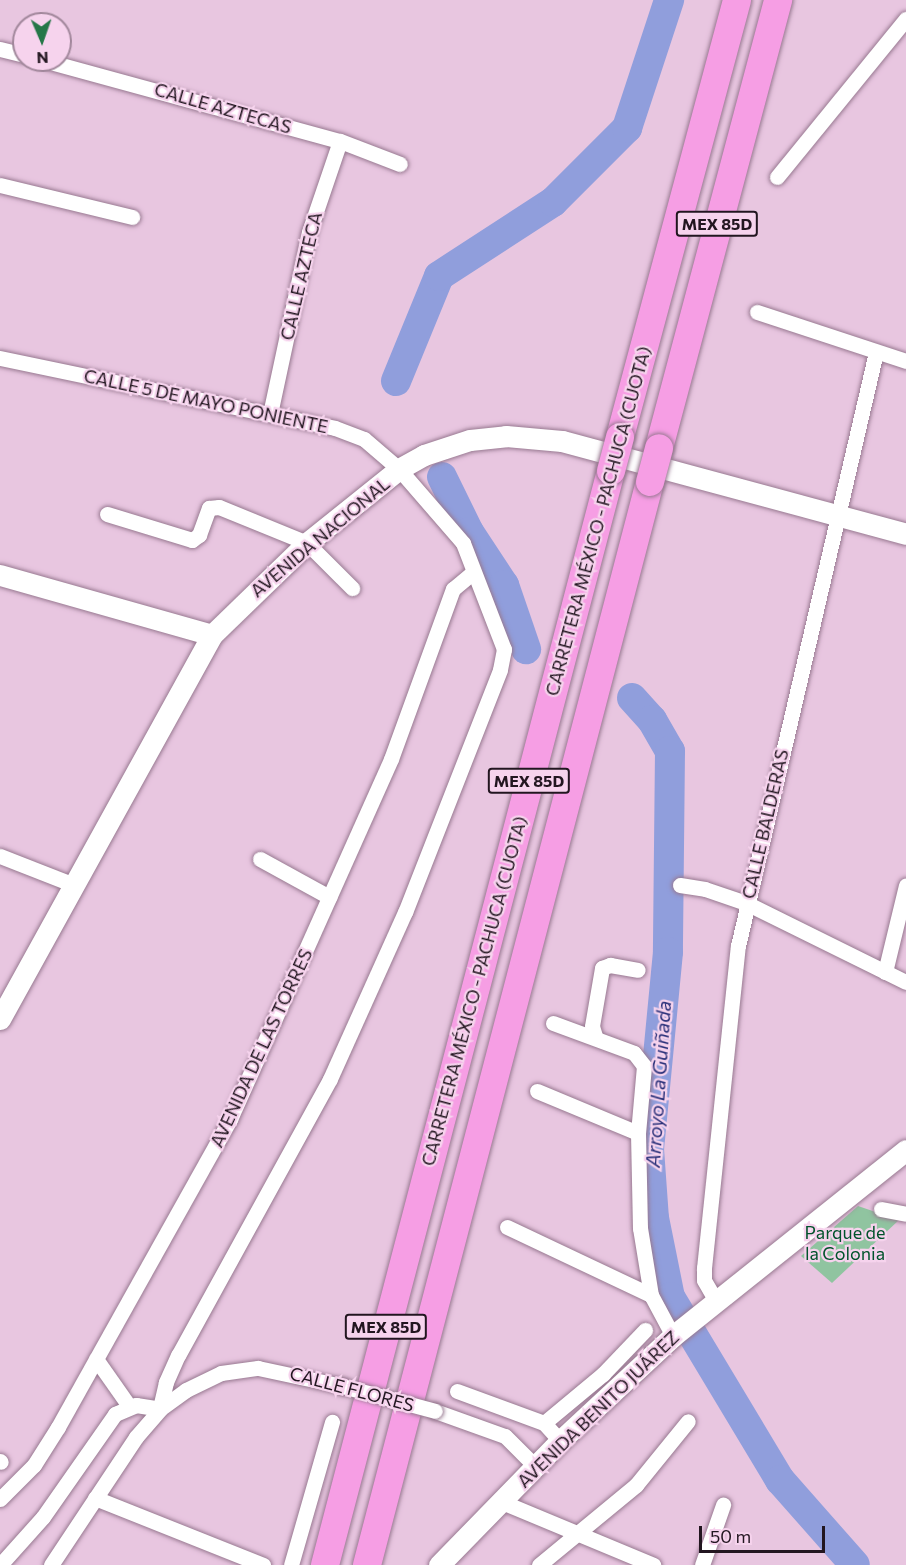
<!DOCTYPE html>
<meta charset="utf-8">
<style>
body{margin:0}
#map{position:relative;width:906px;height:1565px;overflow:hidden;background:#e8c6e0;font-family:Commissioner,sans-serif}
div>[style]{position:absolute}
.green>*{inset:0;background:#90c4a0}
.river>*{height:30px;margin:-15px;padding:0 15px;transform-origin:15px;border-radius:15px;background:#909edc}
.roads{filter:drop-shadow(0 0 2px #987991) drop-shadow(0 0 2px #987991)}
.street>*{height:15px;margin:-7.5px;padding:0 7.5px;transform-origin:7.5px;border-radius:7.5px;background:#fff}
.secondary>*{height:21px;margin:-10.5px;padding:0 10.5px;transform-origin:10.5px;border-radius:10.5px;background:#fff}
.highway>*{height:28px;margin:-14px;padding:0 14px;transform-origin:14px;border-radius:14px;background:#f69ee4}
.bridges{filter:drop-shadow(0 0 2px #987991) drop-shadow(0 0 2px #987991)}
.street-bridge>*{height:15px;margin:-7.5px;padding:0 7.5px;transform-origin:7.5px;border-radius:7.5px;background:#fff}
.highway-bridge>*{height:28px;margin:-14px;padding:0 14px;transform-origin:14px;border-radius:14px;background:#f69ee4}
span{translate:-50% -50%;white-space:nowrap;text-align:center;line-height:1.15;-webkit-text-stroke:4.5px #f6d3ed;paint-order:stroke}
.shield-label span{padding:2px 4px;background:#f6d3ed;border:2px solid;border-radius:4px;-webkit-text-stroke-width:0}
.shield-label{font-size:16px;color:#221620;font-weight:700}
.street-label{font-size:18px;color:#221620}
.park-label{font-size:18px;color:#00532b}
.water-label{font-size:20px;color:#293079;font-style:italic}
.north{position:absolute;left:12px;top:12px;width:60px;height:60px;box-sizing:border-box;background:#f6d3ed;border:2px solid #a1879b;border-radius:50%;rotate:178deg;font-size:16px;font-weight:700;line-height:24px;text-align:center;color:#221620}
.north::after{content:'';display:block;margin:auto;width:21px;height:27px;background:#257748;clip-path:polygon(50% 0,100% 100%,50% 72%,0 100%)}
.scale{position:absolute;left:699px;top:1526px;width:126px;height:27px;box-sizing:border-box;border:3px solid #221620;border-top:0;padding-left:8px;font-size:18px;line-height:21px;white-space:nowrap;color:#221620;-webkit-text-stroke:4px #f6d3ed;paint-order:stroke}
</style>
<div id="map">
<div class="green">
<i style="clip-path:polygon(858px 1206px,899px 1220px,832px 1283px,801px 1256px)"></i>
</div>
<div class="river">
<i style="left:396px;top:381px;width:113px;rotate:-67.7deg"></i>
<i style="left:439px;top:276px;width:136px;rotate:-33deg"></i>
<i style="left:553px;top:202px;width:105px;rotate:-45deg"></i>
<i style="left:627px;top:128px;width:135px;rotate:-71.8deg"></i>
<i style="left:442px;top:477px;width:61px;rotate:63.9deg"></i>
<i style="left:469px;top:532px;width:64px;rotate:56.6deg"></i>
<i style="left:504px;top:585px;width:68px;rotate:71deg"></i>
<i style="left:632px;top:698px;width:30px;rotate:48deg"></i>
<i style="left:652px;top:720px;width:36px;rotate:60deg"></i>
<i style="left:670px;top:751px;width:201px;rotate:90.6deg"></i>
<i style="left:668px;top:952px;width:198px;rotate:95.5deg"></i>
<i style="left:649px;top:1149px;width:69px;rotate:85.9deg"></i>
<i style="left:654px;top:1218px;width:81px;rotate:78.6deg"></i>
<i style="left:670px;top:1297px;width:214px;rotate:59deg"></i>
<i style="left:780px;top:1480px;width:113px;rotate:48.6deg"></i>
</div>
<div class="roads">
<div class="street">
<i style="left:0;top:49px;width:25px;rotate:14deg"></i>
<i style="left:43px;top:60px;width:308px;rotate:15.3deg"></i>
<i style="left:340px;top:141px;width:64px;rotate:21deg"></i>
<i style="left:777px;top:177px;width:204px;rotate:-50.8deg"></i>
<i style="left:0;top:185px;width:136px;rotate:13.6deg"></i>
<i style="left:757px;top:312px;width:157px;rotate:18.2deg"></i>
<i style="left:0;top:358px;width:342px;rotate:11.8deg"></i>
<i style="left:335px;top:428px;width:31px;rotate:21deg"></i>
<i style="left:364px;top:439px;width:46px;rotate:40.6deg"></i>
<i style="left:399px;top:469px;width:98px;rotate:49.1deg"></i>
<i style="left:463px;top:543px;width:114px;rotate:68.9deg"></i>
<i style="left:504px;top:649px;width:21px;rotate:101deg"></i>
<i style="left:500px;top:670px;width:260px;rotate:111.4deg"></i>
<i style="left:405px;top:912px;width:183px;rotate:114.2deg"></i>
<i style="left:330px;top:1079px;width:315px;rotate:118.8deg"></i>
<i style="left:178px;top:1355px;width:30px;rotate:114deg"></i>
<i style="left:166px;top:1382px;width:28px;rotate:103deg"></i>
<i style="left:270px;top:414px;width:186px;rotate:-77.9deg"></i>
<i style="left:309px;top:232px;width:96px;rotate:-71.2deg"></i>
<i style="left:107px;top:514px;width:89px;rotate:17deg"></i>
<i style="left:192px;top:540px;width:9px;rotate:-36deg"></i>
<i style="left:199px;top:535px;width:29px;rotate:-70deg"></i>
<i style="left:209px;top:508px;width:10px;rotate:-6deg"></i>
<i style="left:219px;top:507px;width:95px;rotate:22.2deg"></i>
<i style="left:307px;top:543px;width:64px;rotate:45deg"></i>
<i style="left:0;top:856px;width:79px;rotate:21.4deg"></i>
<i style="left:260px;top:859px;width:79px;rotate:28.8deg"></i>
<i style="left:680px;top:885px;width:25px;rotate:9deg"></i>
<i style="left:705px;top:889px;width:43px;rotate:18.9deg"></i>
<i style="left:746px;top:903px;width:178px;rotate:26.3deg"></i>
<i style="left:885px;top:972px;width:89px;rotate:-76.4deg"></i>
<i style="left:553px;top:1023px;width:86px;rotate:20.3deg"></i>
<i style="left:634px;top:1053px;width:16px;rotate:52deg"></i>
<i style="left:644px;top:1066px;width:67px;rotate:95.1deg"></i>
<i style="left:638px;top:1133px;width:95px;rotate:88.8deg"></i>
<i style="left:640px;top:1228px;width:68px;rotate:80.7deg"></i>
<i style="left:651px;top:1295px;width:47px;rotate:61.8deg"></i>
<i style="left:595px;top:1036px;width:10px;rotate:-107deg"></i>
<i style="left:592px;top:1026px;width:59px;rotate:-80.2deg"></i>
<i style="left:602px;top:968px;width:9px;rotate:-21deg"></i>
<i style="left:610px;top:965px;width:28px;rotate:10deg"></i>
<i style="left:537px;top:1091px;width:109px;rotate:22.6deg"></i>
<i style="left:881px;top:1209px;width:25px;rotate:11deg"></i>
<i style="left:507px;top:1227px;width:159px;rotate:25.3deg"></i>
<i style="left:716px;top:1301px;width:24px;rotate:-120deg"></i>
<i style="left:704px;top:1280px;width:12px;rotate:-90deg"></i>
<i style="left:704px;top:1268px;width:324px;rotate:-84deg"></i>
<i style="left:738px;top:946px;width:610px;rotate:-76.92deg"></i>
<i style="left:96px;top:1359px;width:57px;rotate:54.9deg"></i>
<i style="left:457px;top:1391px;width:93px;rotate:20.2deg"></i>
<i style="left:544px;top:1423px;width:24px;rotate:48deg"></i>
<i style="left:435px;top:1411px;width:74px;rotate:19.7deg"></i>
<i style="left:505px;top:1436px;width:44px;rotate:45deg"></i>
<i style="left:544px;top:1423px;width:77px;rotate:-39.7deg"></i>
<i style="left:603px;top:1374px;width:61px;rotate:-46.3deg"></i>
<i style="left:0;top:1461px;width:1px;rotate:45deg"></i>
<i style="left:95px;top:1498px;width:181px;rotate:21.7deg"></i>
<i style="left:0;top:1499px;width:48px;rotate:-45deg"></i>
<i style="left:34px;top:1465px;width:45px;rotate:-57.7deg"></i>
<i style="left:58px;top:1427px;width:353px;rotate:-60.8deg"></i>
<i style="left:230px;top:1119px;width:394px;rotate:-65.9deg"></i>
<i style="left:391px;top:759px;width:181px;rotate:-70deg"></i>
<i style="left:453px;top:589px;width:25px;rotate:-40deg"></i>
<i style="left:502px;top:1502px;width:164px;rotate:22.6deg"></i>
<i style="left:0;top:1565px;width:64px;rotate:-48.1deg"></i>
<i style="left:43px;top:1517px;width:126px;rotate:-55deg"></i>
<i style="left:115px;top:1414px;width:23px;rotate:-23deg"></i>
<i style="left:136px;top:1405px;width:24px;rotate:9deg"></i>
<i style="left:51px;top:1565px;width:154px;rotate:-56.4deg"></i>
<i style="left:136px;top:1437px;width:37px;rotate:-49deg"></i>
<i style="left:160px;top:1409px;width:32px;rotate:-36deg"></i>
<i style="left:186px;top:1390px;width:39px;rotate:-26deg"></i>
<i style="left:221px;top:1373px;width:37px;rotate:-8deg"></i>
<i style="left:258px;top:1368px;width:86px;rotate:12.1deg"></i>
<i style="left:291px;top:1565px;width:149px;rotate:-74deg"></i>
<i style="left:539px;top:1565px;width:126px;rotate:-39.5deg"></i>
<i style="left:636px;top:1485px;width:82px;rotate:-50.9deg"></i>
<i style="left:702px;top:1565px;width:64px;rotate:-70.7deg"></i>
</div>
<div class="secondary">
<i style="left:0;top:575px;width:220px;rotate:15.8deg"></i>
<i style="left:0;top:1019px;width:439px;rotate:-61.1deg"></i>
<i style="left:212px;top:635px;width:132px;rotate:-44.1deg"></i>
<i style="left:307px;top:543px;width:118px;rotate:-38.8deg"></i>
<i style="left:399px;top:469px;width:29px;rotate:-29deg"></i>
<i style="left:424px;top:455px;width:48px;rotate:-18.1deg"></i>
<i style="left:470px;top:440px;width:36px;rotate:-6deg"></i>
<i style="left:506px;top:436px;width:56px;rotate:5.1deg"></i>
<i style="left:562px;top:441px;width:356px;rotate:15.1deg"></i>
<i style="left:439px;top:1565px;width:173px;rotate:-45.7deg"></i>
<i style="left:560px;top:1441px;width:154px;rotate:-42.9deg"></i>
<i style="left:673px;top:1336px;width:298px;rotate:-38.6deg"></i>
</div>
<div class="highway">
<i style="left:620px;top:437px;width:452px;rotate:-75deg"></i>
<i style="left:659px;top:448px;width:464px;rotate:-75.1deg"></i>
<i style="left:325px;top:1565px;width:1131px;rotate:-75.35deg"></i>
<i style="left:367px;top:1565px;width:1119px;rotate:-75.36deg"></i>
</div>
</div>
<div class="bridges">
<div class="street-bridge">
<i style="left:342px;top:1386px;width:96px;rotate:15deg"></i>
</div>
<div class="highway-bridge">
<i style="left:611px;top:471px;width:35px;rotate:-75deg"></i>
<i style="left:650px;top:482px;width:35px;rotate:-75deg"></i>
</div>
</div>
<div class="shield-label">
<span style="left:717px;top:224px">MEX 85D</span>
<span style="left:529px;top:781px">MEX 85D</span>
<span style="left:386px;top:1327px">MEX 85D</span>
</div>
<div class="street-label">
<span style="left:223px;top:108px;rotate:16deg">CALLE AZTECAS</span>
<span style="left:301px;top:276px;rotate:-77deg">CALLE AZTECA</span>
<span style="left:206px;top:401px;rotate:12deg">CALLE 5 DE MAYO PONIENTE</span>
<span style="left:598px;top:521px;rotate:-75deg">CARRETERA MÉXICO - PACHUCA (CUOTA)</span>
<span style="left:320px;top:537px;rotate:-40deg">AVENIDA NACIONAL</span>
<span style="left:765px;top:824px;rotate:-77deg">CALLE BALDERAS</span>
<span style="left:474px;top:991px;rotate:-75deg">CARRETERA MÉXICO - PACHUCA (CUOTA)</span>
<span style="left:261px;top:1048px;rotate:-65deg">AVENIDA DE LAS TORRES</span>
<span style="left:352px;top:1389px;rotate:15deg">CALLE FLORES</span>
<span style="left:598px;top:1409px;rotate:-44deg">AVENIDA BENITO JUÁREZ</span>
</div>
<div class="park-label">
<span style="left:845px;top:1243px">Parque de<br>la Colonia</span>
</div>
<div class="water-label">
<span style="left:658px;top:1084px;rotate:-86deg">Arroyo La Guiñada</span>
</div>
<div class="north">N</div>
<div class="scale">50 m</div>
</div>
